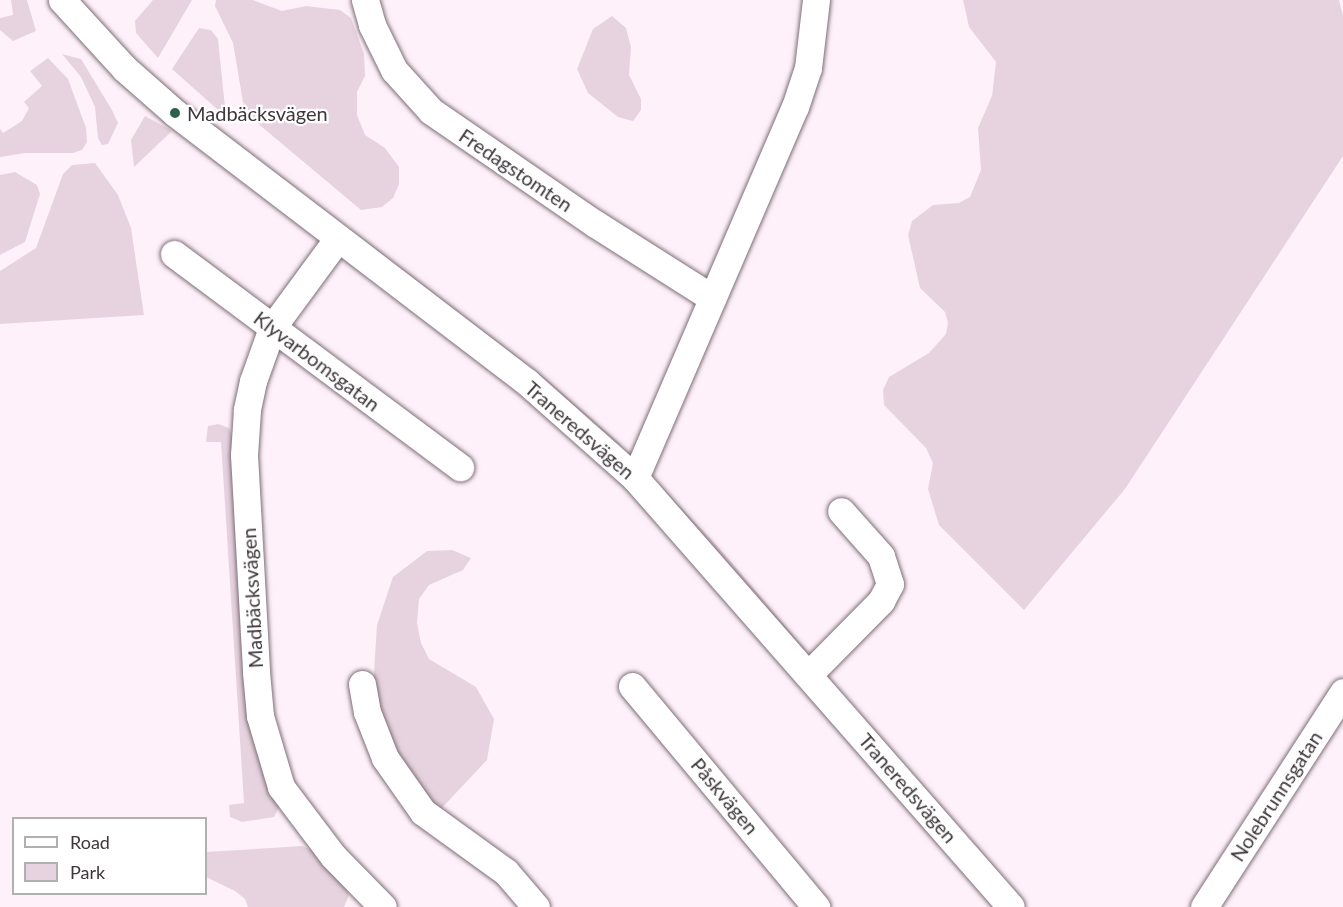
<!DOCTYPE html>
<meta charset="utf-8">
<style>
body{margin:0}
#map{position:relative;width:1343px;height:907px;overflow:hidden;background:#fff1fa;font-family:Lato,sans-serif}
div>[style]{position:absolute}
.green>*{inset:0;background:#e7d3df}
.roads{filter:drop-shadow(0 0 2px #7d6e77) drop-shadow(0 0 2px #7d6e77)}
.minor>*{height:27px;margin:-13.5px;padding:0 13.5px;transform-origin:13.5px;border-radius:13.5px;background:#fff}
.dots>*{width:16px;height:16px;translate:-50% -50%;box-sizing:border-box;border:3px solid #fff;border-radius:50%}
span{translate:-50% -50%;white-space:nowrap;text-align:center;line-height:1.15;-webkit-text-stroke:4.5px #fff;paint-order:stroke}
.poi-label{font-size:20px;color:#3e383c}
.left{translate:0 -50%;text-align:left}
.street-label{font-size:20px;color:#3e383c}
.legend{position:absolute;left:12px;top:817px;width:195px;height:78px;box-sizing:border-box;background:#fff;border:2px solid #b2afb1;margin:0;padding:8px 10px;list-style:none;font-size:18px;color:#3e383c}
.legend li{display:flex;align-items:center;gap:12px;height:30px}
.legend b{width:30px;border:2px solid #b2afb1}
</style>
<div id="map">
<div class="green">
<i style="clip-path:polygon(11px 0,27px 0,36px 31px,13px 41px,0 30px,0 18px,13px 15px)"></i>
<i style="clip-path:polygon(153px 0,192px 0,158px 58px,136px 33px,135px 21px)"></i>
<i style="clip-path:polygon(216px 0,253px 0,282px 11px,306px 6px,340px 10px,351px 18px,364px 54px,365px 76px,357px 92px,357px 115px,365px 135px,385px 148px,399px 167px,399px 184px,393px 198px,382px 207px,361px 210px,256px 122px,243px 102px,233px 43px,215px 6px)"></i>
<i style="clip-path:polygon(963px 0,1339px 0,1343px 16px,1343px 156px,1125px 489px,1024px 610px,939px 525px,928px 489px,933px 463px,926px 448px,884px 405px,883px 390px,889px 377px,929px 353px,946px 334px,948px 323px,945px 312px,920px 288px,908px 235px,912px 221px,933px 205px,959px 203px,970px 197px,981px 170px,978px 128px,992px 96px,996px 62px,969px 27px)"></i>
<i style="clip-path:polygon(612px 16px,626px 28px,631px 47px,629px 75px,641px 99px,641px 110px,633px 121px,618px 117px,588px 93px,577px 69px,593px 29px)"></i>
<i style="clip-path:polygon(199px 28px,211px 30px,218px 39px,226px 117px,172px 69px)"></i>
<i style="clip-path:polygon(62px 54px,81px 59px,112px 110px,118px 123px,108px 144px,102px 145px,98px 138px,95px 107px,81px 77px)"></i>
<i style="clip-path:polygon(48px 58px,68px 79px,86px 128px,87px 142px,82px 150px,73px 153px,25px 153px,0 157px,0 129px,3px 133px,22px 121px,29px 108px,24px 102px,42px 86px,30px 71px)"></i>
<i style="clip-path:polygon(145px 116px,172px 131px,134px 167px,131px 140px)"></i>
<i style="clip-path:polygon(95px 163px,118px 195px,131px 228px,144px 315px,0 324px,0 271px,36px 248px,63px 174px,72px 165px)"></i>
<i style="clip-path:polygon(15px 172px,37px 185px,40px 194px,25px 242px,0 255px,0 175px)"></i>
<i style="clip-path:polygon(352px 230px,545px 378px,622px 445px,610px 441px)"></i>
<i style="clip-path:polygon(218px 424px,229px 428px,232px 437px,281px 803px,274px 817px,242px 822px,230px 817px,229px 805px,244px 803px,221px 442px,206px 442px,208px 426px)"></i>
<i style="clip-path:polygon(653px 478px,718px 547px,806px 650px,798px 646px)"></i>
<i style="clip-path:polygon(452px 550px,471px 558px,463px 570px,429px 585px,419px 599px,417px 623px,421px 643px,429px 659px,476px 687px,494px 719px,487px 760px,439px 811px,398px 768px,373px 694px,375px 655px,377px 625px,393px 577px,427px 551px)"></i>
<i style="clip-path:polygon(302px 846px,311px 850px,345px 886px,349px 895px,344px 907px,248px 907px,245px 899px,235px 891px,206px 877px,206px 852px)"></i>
</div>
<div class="roads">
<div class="minor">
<i style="left:62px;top:0;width:92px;rotate:47.6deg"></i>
<i style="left:124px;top:68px;width:68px;rotate:41.4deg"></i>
<i style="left:175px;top:113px;width:443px;rotate:37.4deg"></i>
<i style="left:527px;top:382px;width:144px;rotate:41.6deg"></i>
<i style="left:635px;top:478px;width:570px;rotate:48.77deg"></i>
<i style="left:365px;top:0;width:26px;rotate:74deg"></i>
<i style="left:372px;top:25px;width:50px;rotate:63.9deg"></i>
<i style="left:394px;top:70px;width:55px;rotate:47.9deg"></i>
<i style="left:431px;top:111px;width:198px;rotate:34.5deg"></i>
<i style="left:594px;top:223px;width:140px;rotate:32.4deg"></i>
<i style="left:338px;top:238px;width:112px;rotate:126.3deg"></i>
<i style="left:272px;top:328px;width:56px;rotate:109.7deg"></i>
<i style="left:253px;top:381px;width:30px;rotate:102deg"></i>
<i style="left:247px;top:410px;width:45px;rotate:93.8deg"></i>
<i style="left:244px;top:455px;width:217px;rotate:86.8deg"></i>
<i style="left:256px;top:672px;width:44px;rotate:84.8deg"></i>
<i style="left:260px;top:716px;width:74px;rotate:73.5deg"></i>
<i style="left:281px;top:787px;width:86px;rotate:53deg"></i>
<i style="left:333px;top:856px;width:71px;rotate:45.6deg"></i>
<i style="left:174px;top:254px;width:357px;rotate:36.7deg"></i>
<i style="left:635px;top:478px;width:404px;rotate:-66.7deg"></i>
<i style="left:795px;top:107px;width:41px;rotate:-71.6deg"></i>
<i style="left:808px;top:68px;width:68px;rotate:-83.3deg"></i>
<i style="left:809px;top:674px;width:103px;rotate:-45.4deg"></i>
<i style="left:881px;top:601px;width:19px;rotate:-62deg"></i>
<i style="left:890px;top:584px;width:29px;rotate:-108deg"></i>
<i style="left:881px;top:556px;width:60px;rotate:-131.6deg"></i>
<i style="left:362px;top:684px;width:28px;rotate:80deg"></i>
<i style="left:367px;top:712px;width:49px;rotate:68.6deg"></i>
<i style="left:385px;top:758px;width:66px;rotate:54.9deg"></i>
<i style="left:423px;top:812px;width:102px;rotate:35.9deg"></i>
<i style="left:506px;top:872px;width:46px;rotate:49.4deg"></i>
<i style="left:632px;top:686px;width:288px;rotate:50.2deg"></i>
<i style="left:1204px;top:907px;width:256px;rotate:-57.1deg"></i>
</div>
</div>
<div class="dots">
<i style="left:175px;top:113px;background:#2e6248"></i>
</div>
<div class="poi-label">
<span class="left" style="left:187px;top:113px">Madbäcksvägen</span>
</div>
<div class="street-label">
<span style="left:516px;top:170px;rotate:34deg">Fredagstomten</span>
<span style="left:317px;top:361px;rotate:37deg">Klyvarbomsgatan</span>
<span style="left:580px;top:430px;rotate:41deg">Traneredsvägen</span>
<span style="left:252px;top:598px;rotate:-93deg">Madbäcksvägen</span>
<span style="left:908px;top:788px;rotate:49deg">Traneredsvägen</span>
<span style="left:725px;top:796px;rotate:50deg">Påskvägen</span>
<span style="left:1276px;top:796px;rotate:-57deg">Nolebrunnsgatan</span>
</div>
<ul class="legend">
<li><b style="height:8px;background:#fff"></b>Road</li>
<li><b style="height:16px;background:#e7d3df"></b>Park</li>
</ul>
</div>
